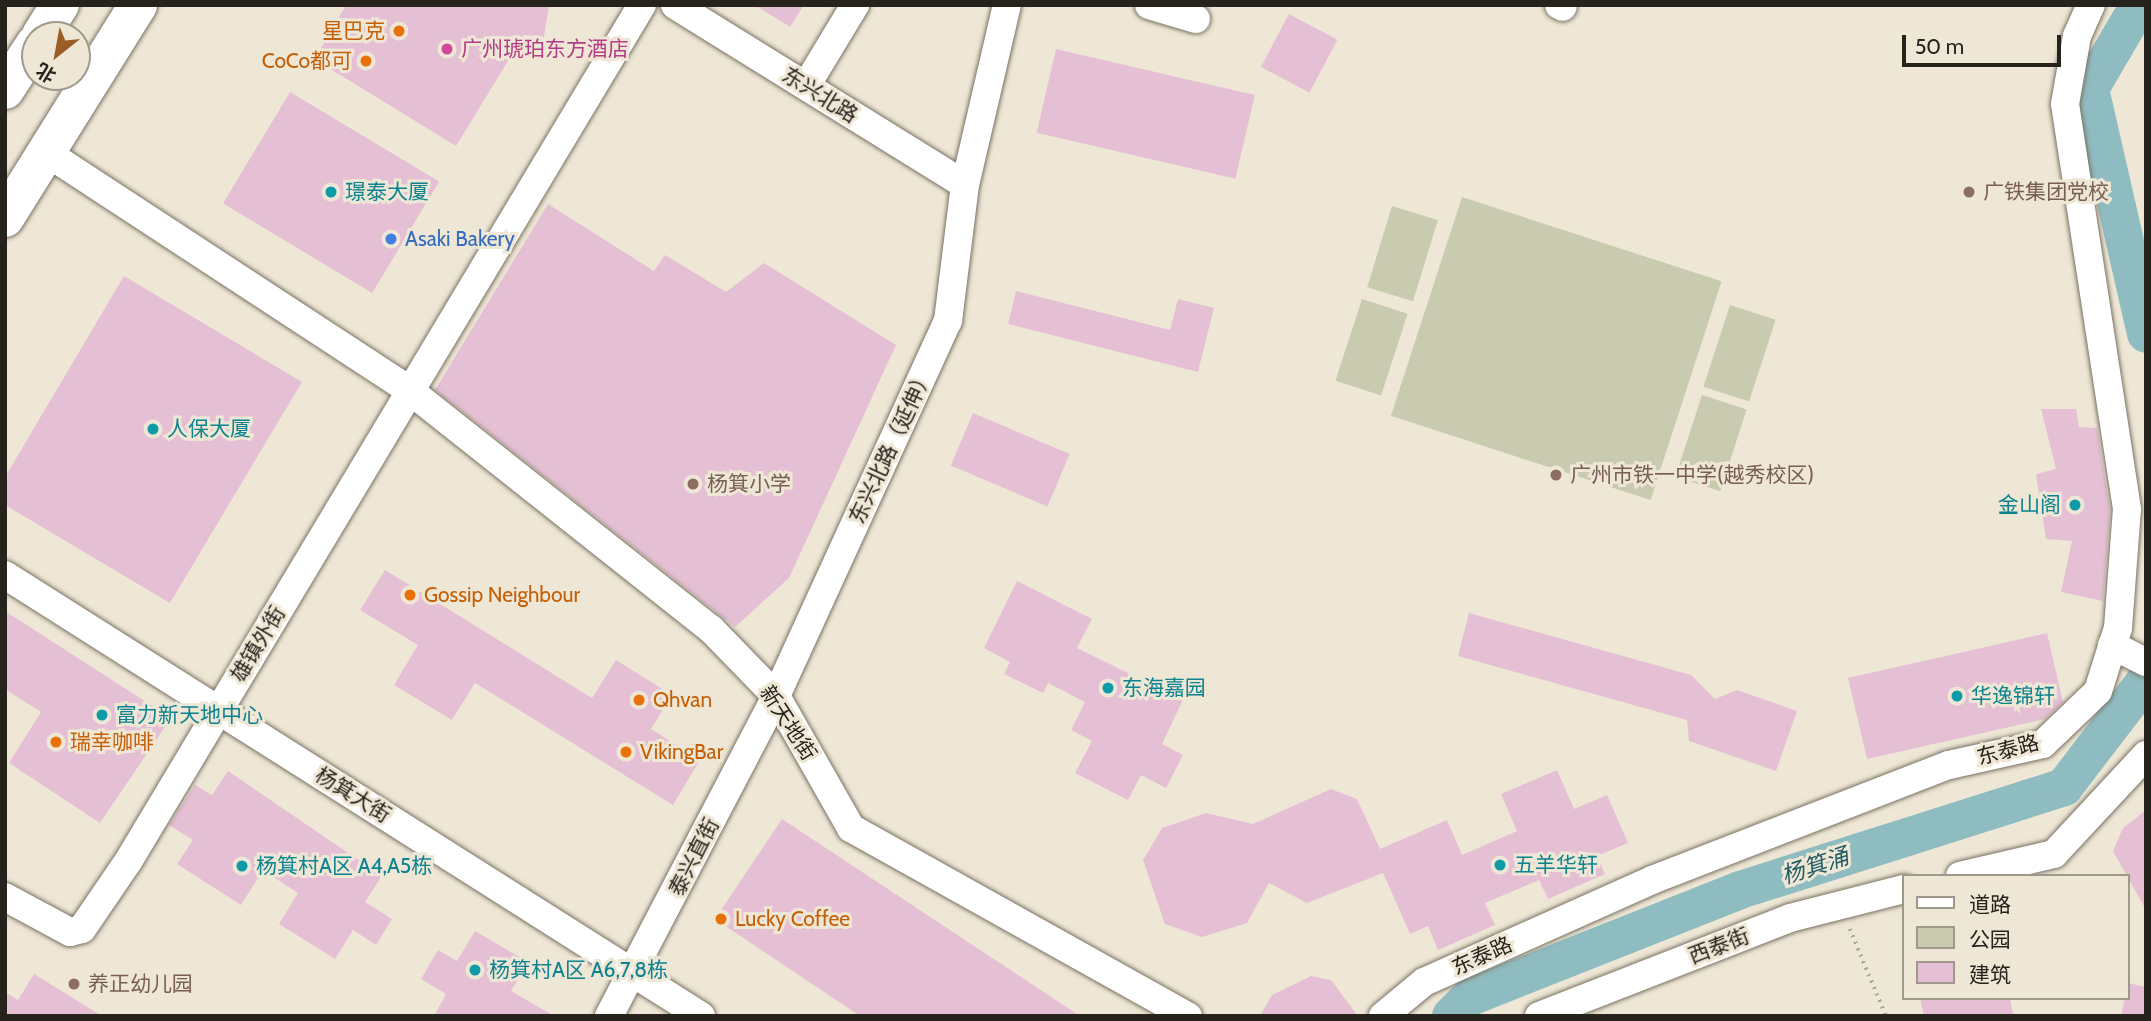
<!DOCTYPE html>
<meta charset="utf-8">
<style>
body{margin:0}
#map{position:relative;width:2151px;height:1021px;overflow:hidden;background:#efe7d6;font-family:Cabin,"Noto Sans SC",sans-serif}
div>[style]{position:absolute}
.green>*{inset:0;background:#c9cbb1;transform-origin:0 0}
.river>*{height:38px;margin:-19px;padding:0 19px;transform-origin:19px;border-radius:19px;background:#8fbcc1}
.building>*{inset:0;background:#e5c0d4;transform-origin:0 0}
.path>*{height:3.5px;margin-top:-1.75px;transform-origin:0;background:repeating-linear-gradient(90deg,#ada79a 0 2px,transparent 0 7px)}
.roads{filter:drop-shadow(0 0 2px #797263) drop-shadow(0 0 2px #797263)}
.minor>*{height:28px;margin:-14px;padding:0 14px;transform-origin:14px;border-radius:14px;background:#fff}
.highway>*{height:38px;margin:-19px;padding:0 19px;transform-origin:19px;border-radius:19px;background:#fff}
.dots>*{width:19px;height:19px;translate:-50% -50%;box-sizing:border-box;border:4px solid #efe7d6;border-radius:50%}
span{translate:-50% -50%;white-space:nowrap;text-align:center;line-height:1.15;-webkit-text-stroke:6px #efe7d6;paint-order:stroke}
.food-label{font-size:21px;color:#c56008}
.right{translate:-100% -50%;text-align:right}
.left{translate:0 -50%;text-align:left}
.hotel-label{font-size:21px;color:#b23c85}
.street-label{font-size:21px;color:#26231d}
.culture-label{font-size:21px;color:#0d838f}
.education-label{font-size:21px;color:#785e54}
.shop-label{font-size:21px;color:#366cbe}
.water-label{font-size:23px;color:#205e65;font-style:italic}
.frame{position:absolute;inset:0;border:7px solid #26231d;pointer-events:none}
.legend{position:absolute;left:1902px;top:874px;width:228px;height:126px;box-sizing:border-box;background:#efe7d6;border:2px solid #9f998c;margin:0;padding:9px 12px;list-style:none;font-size:21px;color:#26231d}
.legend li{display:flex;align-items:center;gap:14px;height:35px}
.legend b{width:35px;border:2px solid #9f998c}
.north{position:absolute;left:21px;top:21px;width:70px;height:70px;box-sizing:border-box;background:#efe7d6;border:2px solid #9f998c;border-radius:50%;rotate:211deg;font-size:19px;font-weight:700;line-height:28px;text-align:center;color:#26231d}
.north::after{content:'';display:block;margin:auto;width:24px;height:32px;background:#9c5c26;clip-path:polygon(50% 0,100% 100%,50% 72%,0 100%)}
.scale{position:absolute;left:1902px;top:35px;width:159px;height:32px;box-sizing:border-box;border:4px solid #26231d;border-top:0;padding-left:9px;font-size:21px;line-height:24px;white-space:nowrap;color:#26231d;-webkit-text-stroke:5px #efe7d6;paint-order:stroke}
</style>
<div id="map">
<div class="green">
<i style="left:1462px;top:197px;width:273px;height:230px;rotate:18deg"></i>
<i style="left:1392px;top:206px;width:48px;height:85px;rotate:17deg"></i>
<i style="left:1362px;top:299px;width:48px;height:86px;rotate:18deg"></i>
<i style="left:1730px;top:305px;width:48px;height:86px;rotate:18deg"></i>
<i style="left:1702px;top:395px;width:47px;height:86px;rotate:18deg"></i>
</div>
<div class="river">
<i style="left:2139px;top:5px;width:97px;rotate:120.3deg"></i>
<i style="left:2090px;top:89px;width:251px;rotate:77.1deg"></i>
<i style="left:1451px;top:1016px;width:27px;rotate:-45deg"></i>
<i style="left:1470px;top:997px;width:290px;rotate:-21.6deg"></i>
<i style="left:1740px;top:890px;width:340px;rotate:-17.6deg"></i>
<i style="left:2064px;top:787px;width:135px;rotate:-52.5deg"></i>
</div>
<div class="building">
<i style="clip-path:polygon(346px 5px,549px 5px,544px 37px,524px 35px,456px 146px,319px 62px,318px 53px)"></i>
<i style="clip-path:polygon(755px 5px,804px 5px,790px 27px)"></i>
<i style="left:1289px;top:14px;width:55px;height:60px;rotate:28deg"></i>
<i style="left:1056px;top:49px;width:204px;height:86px;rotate:13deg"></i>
<i style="left:290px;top:92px;width:174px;height:130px;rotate:31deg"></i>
<i style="clip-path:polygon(548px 204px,654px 271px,665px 255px,726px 292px,764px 263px,896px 345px,789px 578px,735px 627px,435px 390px)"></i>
<i style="clip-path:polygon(124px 276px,302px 382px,170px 603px,5px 505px,5px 477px)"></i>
<i style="clip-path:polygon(1016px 291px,1170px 330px,1178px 299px,1214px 308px,1198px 372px,1008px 324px)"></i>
<i style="clip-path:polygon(2041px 409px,2076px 409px,2079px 427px,2097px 428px,2110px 510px,2103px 601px,2061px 592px,2072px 541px,2046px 539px,2036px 474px,2056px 469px)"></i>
<i style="left:973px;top:413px;width:105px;height:57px;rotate:23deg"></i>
<i style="clip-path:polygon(385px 570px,592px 698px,616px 660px,672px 695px,651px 729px,700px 760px,673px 805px,475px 683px,452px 720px,394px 685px,418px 645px,360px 610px)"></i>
<i style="clip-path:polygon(1017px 581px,1092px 619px,1077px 648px,1183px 700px,1162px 744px,1183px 755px,1166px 788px,1141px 775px,1128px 800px,1075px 773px,1092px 741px,1071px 730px,1085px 702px,1048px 683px,1043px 693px,1004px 674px,1010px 662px,984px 648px)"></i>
<i style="clip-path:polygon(5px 611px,171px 718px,100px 823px,9px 763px,41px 712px,5px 689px)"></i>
<i style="clip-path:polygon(1469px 613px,1691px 675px,1715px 699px,1737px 690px,1797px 711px,1776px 771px,1689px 741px,1687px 720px,1458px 656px)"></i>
<i style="clip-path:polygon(2047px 633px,2063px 702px,2045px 719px,1867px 759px,1848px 678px)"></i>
<i style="clip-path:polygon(1557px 770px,1574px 809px,1607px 795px,1628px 843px,1597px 856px,1605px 874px,1548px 899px,1539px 880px,1485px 903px,1495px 925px,1438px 950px,1428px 926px,1410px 934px,1383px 873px,1307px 903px,1269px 883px,1247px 923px,1202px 937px,1165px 924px,1143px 860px,1162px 828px,1206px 813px,1253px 824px,1331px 789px,1357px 799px,1380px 849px,1447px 820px,1462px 855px,1517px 831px,1501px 794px)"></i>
<i style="clip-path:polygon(228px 771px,382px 876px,365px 902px,392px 919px,376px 945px,353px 930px,335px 959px,279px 924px,298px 893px,263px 870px,241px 905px,177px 864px,193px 840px,169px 825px,195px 785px,212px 795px)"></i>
<i style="clip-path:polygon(2146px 810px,2146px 910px,2113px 851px,2123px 828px)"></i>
<i style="clip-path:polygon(782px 819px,1080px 1016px,860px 1016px,715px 919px)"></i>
<i style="clip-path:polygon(475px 931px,528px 962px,511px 991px,554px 1016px,434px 1016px,446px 994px,421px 979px,438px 950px,457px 961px)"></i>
<i style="clip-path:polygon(34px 974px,102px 1016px,5px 1016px,5px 992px,18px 1000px)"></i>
<i style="clip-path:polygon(1311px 976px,1331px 980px,1358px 1016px,1260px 1016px,1272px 995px)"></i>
<i style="clip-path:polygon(2128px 983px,2146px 987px,2146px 1016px,2121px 1016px)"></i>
<i style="clip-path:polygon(1920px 998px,2010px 998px,2013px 1014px,1924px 1016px)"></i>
</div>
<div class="path">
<i style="left:1850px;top:929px;width:94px;rotate:67.5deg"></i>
</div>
<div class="roads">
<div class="minor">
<i style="left:675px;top:5px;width:341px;rotate:31.8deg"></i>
<i style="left:1149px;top:5px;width:49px;rotate:16.6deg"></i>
<i style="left:1559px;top:5px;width:4px;rotate:27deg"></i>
<i style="left:806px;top:86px;width:95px;rotate:-58.8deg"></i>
<i style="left:47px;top:153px;width:433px;rotate:33.2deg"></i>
<i style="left:409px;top:390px;width:385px;rotate:38.4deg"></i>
<i style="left:711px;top:629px;width:93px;rotate:45.9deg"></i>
<i style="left:776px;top:696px;width:152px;rotate:60.4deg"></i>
<i style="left:851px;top:828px;width:386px;rotate:29.2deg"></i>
<i style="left:5px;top:575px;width:824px;rotate:32.36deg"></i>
<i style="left:2112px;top:645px;width:38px;rotate:27deg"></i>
<i style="left:1960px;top:876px;width:97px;rotate:-13.2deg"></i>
<i style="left:2054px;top:854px;width:135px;rotate:-47.1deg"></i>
<i style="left:5px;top:897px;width:74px;rotate:28.3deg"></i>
<i style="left:70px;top:932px;width:12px;rotate:-14deg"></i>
<i style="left:82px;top:929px;width:83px;rotate:-55.7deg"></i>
<i style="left:129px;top:860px;width:997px;rotate:-59.04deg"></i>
<i style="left:609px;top:1016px;width:361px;rotate:-62.4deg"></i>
<i style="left:776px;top:696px;width:413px;rotate:-65.4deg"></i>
<i style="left:948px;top:321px;width:137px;rotate:-82.9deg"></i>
<i style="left:965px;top:185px;width:185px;rotate:-76.9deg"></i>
<i style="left:1383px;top:1016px;width:53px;rotate:-39.7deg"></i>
<i style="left:1424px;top:982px;width:250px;rotate:-24.1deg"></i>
<i style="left:1652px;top:880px;width:318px;rotate:-21.2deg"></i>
<i style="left:1949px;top:765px;width:96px;rotate:-12.6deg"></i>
<i style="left:2043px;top:744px;width:76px;rotate:-43.9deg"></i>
<i style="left:2098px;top:691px;width:66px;rotate:-72.4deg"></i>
<i style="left:2118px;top:628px;width:119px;rotate:-85.7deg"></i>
<i style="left:2127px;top:509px;width:410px;rotate:-98.7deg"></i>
<i style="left:2065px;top:104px;width:69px;rotate:-80deg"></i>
<i style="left:2077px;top:36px;width:34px;rotate:-66deg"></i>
<i style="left:1539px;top:1016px;width:269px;rotate:-21.3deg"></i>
<i style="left:1790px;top:918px;width:118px;rotate:-14.3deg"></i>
</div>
<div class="highway">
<i style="left:41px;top:35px;width:36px;rotate:-58deg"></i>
<i style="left:5px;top:90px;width:55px;rotate:-56.9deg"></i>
<i style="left:5px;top:218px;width:251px;rotate:-58deg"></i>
</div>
</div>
<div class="dots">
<i style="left:399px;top:31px;background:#e8710a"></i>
<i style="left:447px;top:49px;background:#d1479c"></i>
<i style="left:366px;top:61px;background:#e8710a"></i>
<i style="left:331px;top:192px;background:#0f9aa8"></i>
<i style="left:1969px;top:192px;background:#8d6e63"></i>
<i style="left:391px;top:239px;background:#3f7fe0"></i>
<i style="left:153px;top:429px;background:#0f9aa8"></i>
<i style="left:1556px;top:475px;background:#8d6e63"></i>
<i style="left:693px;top:484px;background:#8d6e63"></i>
<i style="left:2075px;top:505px;background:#0f9aa8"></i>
<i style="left:410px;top:595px;background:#e8710a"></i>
<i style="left:1108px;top:688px;background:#0f9aa8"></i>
<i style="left:1957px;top:696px;background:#0f9aa8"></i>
<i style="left:639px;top:700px;background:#e8710a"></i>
<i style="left:102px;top:715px;background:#0f9aa8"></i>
<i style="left:56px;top:742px;background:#e8710a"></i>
<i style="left:626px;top:752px;background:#e8710a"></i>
<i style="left:1500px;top:865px;background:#0f9aa8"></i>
<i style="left:242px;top:866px;background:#0f9aa8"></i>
<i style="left:721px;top:919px;background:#e8710a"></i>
<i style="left:475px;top:970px;background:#0f9aa8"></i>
<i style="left:74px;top:984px;background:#8d6e63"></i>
</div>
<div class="food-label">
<span class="right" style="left:385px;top:31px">星巴克</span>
<span class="right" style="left:352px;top:61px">CoCo都可</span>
<span class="left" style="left:424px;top:595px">Gossip Neighbour</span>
<span class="left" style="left:653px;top:700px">Qhvan</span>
<span class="left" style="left:70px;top:742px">瑞幸咖啡</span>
<span class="left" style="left:640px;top:752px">VikingBar</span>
<span class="left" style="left:735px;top:919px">Lucky Coffee</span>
</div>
<div class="hotel-label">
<span class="left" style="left:461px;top:49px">广州琥珀东方酒店</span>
</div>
<div class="street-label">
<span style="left:820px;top:95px;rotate:32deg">东兴北路</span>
<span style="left:891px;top:446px;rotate:-65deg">东兴北路（延伸）</span>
<span style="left:258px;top:644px;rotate:-59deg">雄镇外街</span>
<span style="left:788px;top:723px;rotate:57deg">新天地街</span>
<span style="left:2008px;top:750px;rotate:-15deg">东泰路</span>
<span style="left:353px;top:795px;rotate:32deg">杨箕大街</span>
<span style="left:694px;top:857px;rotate:-63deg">泰兴直街</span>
<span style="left:1719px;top:946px;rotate:-21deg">西泰街</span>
<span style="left:1482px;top:956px;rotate:-24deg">东泰路</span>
</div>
<div class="culture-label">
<span class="left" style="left:345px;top:192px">璟泰大厦</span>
<span class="left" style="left:167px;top:429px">人保大厦</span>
<span class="right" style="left:2061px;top:505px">金山阁</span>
<span class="left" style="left:1122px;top:688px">东海嘉园</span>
<span class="left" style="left:1971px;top:696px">华逸锦轩</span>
<span class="left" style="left:116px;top:715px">富力新天地中心</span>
<span class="left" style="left:1514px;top:865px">五羊华轩</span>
<span class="left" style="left:256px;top:866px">杨箕村A区 A4,A5栋</span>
<span class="left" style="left:489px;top:970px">杨箕村A区 A6,7,8栋</span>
</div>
<div class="education-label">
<span class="left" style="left:1983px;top:192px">广铁集团党校</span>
<span class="left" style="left:1570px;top:475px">广州市铁一中学(越秀校区)</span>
<span class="left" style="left:707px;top:484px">杨箕小学</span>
<span class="left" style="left:88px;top:984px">养正幼儿园</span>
</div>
<div class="shop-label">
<span class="left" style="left:405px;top:239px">Asaki Bakery</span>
</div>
<div class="water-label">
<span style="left:1815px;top:866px;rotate:-18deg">杨箕涌</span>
</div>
<div class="frame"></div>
<ul class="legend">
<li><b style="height:9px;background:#fff"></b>道路</li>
<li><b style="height:19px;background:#c9cbb1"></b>公园</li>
<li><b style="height:19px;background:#e5c0d4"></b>建筑</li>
</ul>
<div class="north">北</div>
<div class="scale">50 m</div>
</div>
